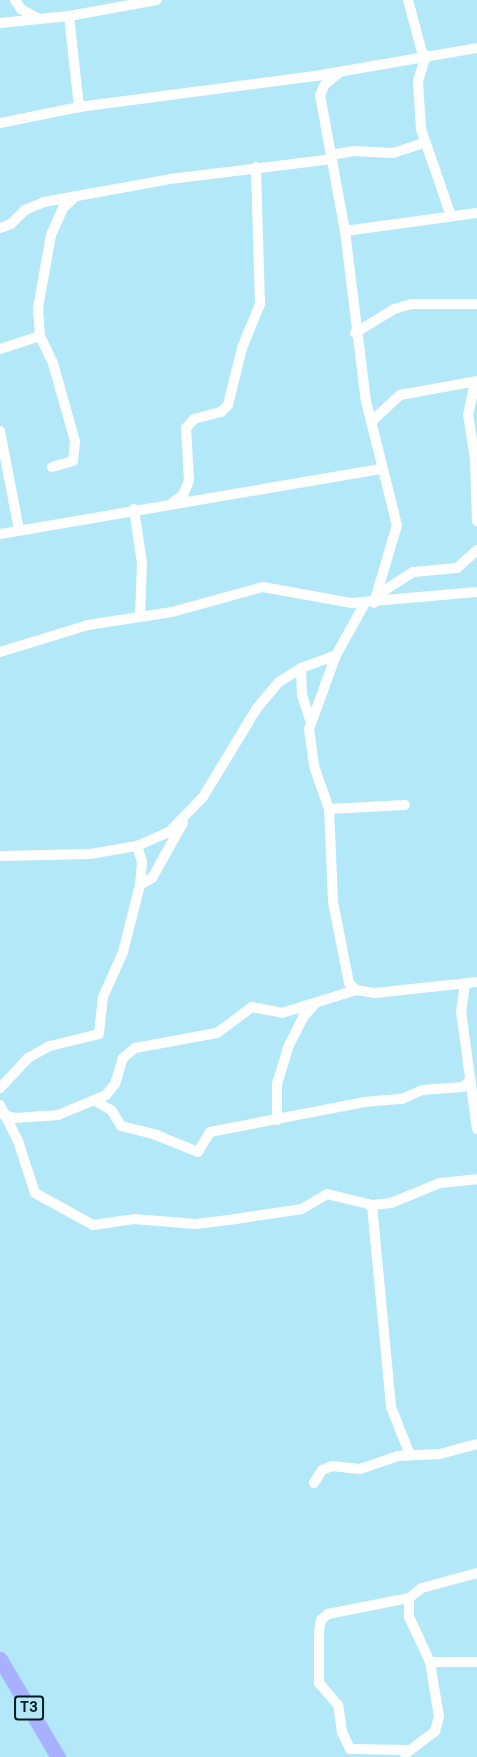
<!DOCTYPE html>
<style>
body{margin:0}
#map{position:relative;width:477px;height:1757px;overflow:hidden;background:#b2e8f8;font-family:"DM Sans",sans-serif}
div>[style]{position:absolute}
.minor>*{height:10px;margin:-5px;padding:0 5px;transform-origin:5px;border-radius:5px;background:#fff}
.highway>*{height:15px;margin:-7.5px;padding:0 7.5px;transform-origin:7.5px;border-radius:7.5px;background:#a8b1fd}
span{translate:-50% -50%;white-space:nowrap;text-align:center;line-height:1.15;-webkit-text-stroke:4.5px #b2e8f8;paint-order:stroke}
.shield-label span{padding:2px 4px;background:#b2e8f8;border:2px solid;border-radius:4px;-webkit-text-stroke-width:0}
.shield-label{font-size:15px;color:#04181e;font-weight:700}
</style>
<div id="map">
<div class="minor">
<i style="left:15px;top:0;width:11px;rotate:56deg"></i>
<i style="left:21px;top:9px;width:21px;rotate:29deg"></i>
<i style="left:408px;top:0;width:58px;rotate:75deg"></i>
<i style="left:69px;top:16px;width:92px;rotate:83.7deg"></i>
<i style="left:0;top:23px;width:69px;rotate:-5.8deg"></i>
<i style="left:69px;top:16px;width:89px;rotate:-10.3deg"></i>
<i style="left:426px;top:55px;width:28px;rotate:107deg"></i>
<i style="left:418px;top:82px;width:47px;rotate:86.3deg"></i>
<i style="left:421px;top:129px;width:92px;rotate:71deg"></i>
<i style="left:340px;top:72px;width:19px;rotate:141deg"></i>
<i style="left:325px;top:84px;width:12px;rotate:114deg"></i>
<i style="left:320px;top:95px;width:138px;rotate:79.6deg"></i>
<i style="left:345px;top:231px;width:171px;rotate:83deg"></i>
<i style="left:366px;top:401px;width:128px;rotate:76deg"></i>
<i style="left:397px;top:525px;width:81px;rotate:106.4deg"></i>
<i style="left:0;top:123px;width:81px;rotate:-11.4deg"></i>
<i style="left:79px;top:107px;width:238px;rotate:-7.5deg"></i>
<i style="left:315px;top:76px;width:164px;rotate:-9.8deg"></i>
<i style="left:331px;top:155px;width:23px;rotate:-10deg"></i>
<i style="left:354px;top:151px;width:39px;rotate:3deg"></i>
<i style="left:393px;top:153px;width:33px;rotate:-18deg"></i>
<i style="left:0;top:228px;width:12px;rotate:-20deg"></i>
<i style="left:11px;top:224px;width:20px;rotate:-45deg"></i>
<i style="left:25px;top:210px;width:21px;rotate:-23deg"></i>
<i style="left:44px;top:202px;width:128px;rotate:-10.3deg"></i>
<i style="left:170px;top:179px;width:163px;rotate:-7deg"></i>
<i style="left:345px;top:231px;width:133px;rotate:-7.8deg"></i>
<i style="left:355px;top:333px;width:46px;rotate:-31.6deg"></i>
<i style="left:394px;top:309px;width:18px;rotate:-16deg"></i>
<i style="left:411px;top:304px;width:66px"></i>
<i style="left:0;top:349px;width:42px;rotate:-18deg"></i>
<i style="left:475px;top:382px;width:33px;rotate:102deg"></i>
<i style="left:468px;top:414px;width:46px;rotate:81.2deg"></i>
<i style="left:475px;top:459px;width:62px;rotate:88.2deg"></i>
<i style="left:371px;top:422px;width:40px;rotate:-43deg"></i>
<i style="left:400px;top:395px;width:78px;rotate:-10.3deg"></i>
<i style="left:0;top:431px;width:101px;rotate:79.1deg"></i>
<i style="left:52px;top:467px;width:22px;rotate:-16deg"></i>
<i style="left:73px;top:461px;width:20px;rotate:-84deg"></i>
<i style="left:75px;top:441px;width:81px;rotate:-105.8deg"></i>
<i style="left:53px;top:363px;width:30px;rotate:-116deg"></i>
<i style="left:40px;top:336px;width:28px;rotate:-94deg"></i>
<i style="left:38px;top:308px;width:74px;rotate:-79.9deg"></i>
<i style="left:51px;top:235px;width:30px;rotate:-66deg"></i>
<i style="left:63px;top:208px;width:13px;rotate:-42deg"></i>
<i style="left:173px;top:502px;width:12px;rotate:-35deg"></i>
<i style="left:183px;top:495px;width:15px;rotate:-67deg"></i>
<i style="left:189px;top:481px;width:53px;rotate:-93.2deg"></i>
<i style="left:186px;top:428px;width:12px;rotate:-48deg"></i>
<i style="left:194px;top:419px;width:28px;rotate:-15deg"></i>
<i style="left:221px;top:412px;width:10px;rotate:-45deg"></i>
<i style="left:228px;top:405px;width:59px;rotate:-76.2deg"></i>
<i style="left:242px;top:348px;width:48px;rotate:-67.8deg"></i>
<i style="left:260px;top:304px;width:137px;rotate:-91.7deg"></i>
<i style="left:134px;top:509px;width:55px;rotate:81.6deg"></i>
<i style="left:142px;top:563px;width:53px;rotate:92.2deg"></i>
<i style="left:0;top:534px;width:386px;rotate:-9.7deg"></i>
<i style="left:376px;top:596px;width:44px;rotate:-33deg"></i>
<i style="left:413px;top:572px;width:44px;rotate:-5.2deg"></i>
<i style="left:457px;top:568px;width:27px;rotate:-42deg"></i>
<i style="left:365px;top:603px;width:60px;rotate:119.1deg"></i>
<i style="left:336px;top:655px;width:79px;rotate:110deg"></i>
<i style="left:309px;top:729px;width:37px;rotate:82deg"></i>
<i style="left:314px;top:766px;width:46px;rotate:70.8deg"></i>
<i style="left:329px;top:809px;width:93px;rotate:87.5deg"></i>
<i style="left:333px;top:902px;width:83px;rotate:78.8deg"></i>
<i style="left:349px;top:983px;width:10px;rotate:45deg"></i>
<i style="left:356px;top:990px;width:19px;rotate:9deg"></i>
<i style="left:375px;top:993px;width:103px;rotate:-6.2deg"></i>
<i style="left:0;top:652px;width:92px;rotate:-17.1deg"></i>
<i style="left:88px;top:625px;width:85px;rotate:-8.8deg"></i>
<i style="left:172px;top:612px;width:94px;rotate:-15.4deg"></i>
<i style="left:263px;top:587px;width:89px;rotate:10.3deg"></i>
<i style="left:351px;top:603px;width:126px;rotate:-5deg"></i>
<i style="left:301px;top:668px;width:27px;rotate:88deg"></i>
<i style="left:302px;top:695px;width:26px;rotate:72deg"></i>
<i style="left:329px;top:809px;width:76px;rotate:-3deg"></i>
<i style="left:0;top:856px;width:90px;rotate:-1.3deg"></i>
<i style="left:90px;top:854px;width:48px;rotate:-9.7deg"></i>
<i style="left:137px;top:846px;width:36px;rotate:-24deg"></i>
<i style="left:170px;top:831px;width:47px;rotate:-45.9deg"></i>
<i style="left:203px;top:797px;width:104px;rotate:-58.8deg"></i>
<i style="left:257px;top:708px;width:34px;rotate:-50deg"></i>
<i style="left:279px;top:682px;width:26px;rotate:-32deg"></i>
<i style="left:301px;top:668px;width:37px;rotate:-20deg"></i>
<i style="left:140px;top:885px;width:14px;rotate:-30deg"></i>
<i style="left:152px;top:878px;width:63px;rotate:-60.6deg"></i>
<i style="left:465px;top:984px;width:27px;rotate:98deg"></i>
<i style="left:461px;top:1011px;width:119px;rotate:82.3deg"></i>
<i style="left:0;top:1088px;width:41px;rotate:-47deg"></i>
<i style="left:28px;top:1058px;width:25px;rotate:-29deg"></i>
<i style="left:50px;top:1046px;width:50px;rotate:-13.8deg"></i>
<i style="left:99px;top:1034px;width:37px;rotate:-84deg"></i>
<i style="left:103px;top:997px;width:49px;rotate:-66deg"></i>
<i style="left:123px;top:952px;width:69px;rotate:-75.8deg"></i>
<i style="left:140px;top:885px;width:23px;rotate:-85deg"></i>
<i style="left:142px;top:862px;width:17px;rotate:-107deg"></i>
<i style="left:94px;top:1100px;width:21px;rotate:31deg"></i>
<i style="left:112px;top:1111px;width:17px;rotate:59deg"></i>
<i style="left:121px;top:1126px;width:36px;rotate:14deg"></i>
<i style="left:156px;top:1135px;width:45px;rotate:22deg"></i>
<i style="left:198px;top:1152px;width:23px;rotate:-59deg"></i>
<i style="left:210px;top:1132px;width:157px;rotate:-11deg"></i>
<i style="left:364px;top:1102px;width:38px;rotate:-5deg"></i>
<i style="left:402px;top:1099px;width:22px;rotate:-24deg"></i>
<i style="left:422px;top:1090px;width:41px;rotate:-4.2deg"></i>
<i style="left:463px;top:1087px;width:10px;rotate:-45deg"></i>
<i style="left:0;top:1105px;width:40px;rotate:63.4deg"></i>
<i style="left:18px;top:1141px;width:55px;rotate:71.9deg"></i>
<i style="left:35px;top:1193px;width:66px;rotate:28.9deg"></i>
<i style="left:93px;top:1225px;width:41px;rotate:-8.3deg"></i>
<i style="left:134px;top:1219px;width:62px;rotate:4.6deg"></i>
<i style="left:196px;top:1224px;width:39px;rotate:-7deg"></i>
<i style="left:235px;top:1219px;width:68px;rotate:-8.5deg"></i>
<i style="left:302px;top:1209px;width:29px;rotate:-31deg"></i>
<i style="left:327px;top:1194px;width:46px;rotate:13.7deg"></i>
<i style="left:372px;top:1205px;width:19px;rotate:-6deg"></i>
<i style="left:391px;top:1203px;width:53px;rotate:-22.2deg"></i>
<i style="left:440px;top:1183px;width:37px;rotate:-6deg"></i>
<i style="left:4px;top:1115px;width:11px;rotate:15deg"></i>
<i style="left:15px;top:1118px;width:43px;rotate:-4deg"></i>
<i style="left:58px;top:1115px;width:52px;rotate:-22.6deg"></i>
<i style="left:106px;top:1095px;width:14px;rotate:-51deg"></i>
<i style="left:115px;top:1084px;width:27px;rotate:-73deg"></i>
<i style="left:123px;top:1058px;width:16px;rotate:-40deg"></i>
<i style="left:135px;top:1048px;width:83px;rotate:-10.4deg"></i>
<i style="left:217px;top:1033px;width:44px;rotate:-36.6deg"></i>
<i style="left:252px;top:1007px;width:31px;rotate:11deg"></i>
<i style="left:282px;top:1013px;width:77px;rotate:-17.3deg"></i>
<i style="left:277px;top:1120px;width:36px;rotate:-90deg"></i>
<i style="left:277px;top:1084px;width:39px;rotate:-73deg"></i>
<i style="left:288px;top:1047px;width:34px;rotate:-63deg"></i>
<i style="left:303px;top:1017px;width:19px;rotate:-47deg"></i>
<i style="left:372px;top:1205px;width:203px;rotate:84.6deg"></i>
<i style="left:391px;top:1407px;width:52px;rotate:68.4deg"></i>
<i style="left:314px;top:1483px;width:15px;rotate:-58deg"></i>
<i style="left:322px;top:1470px;width:11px;rotate:-22deg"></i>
<i style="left:332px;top:1466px;width:28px;rotate:6deg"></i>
<i style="left:360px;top:1469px;width:40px;rotate:-18.9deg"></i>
<i style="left:398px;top:1456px;width:42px;rotate:-2.7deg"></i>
<i style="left:440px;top:1454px;width:38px;rotate:-15deg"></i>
<i style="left:430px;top:1662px;width:47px"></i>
<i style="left:409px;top:1750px;width:59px;rotate:-179deg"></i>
<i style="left:350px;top:1749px;width:19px;rotate:-115deg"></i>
<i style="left:342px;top:1732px;width:27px;rotate:-98deg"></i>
<i style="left:338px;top:1705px;width:29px;rotate:-131deg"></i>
<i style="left:319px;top:1683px;width:51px;rotate:-90deg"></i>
<i style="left:319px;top:1632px;width:12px;rotate:-81deg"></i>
<i style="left:321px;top:1620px;width:9px;rotate:-41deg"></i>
<i style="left:328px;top:1614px;width:83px;rotate:-11.2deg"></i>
<i style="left:405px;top:1754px;width:38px;rotate:-37deg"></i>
<i style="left:435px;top:1731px;width:15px;rotate:-74deg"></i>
<i style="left:439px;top:1717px;width:56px;rotate:-99.3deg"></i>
<i style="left:430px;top:1662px;width:50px;rotate:-115deg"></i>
<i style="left:409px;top:1617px;width:19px;rotate:-90deg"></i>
<i style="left:409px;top:1598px;width:16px;rotate:-38deg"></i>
<i style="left:422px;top:1588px;width:57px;rotate:-15.3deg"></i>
</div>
<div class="highway">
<i style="left:0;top:1659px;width:114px;rotate:59.4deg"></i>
</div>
<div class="shield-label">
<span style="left:29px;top:1708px">T3</span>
</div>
</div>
